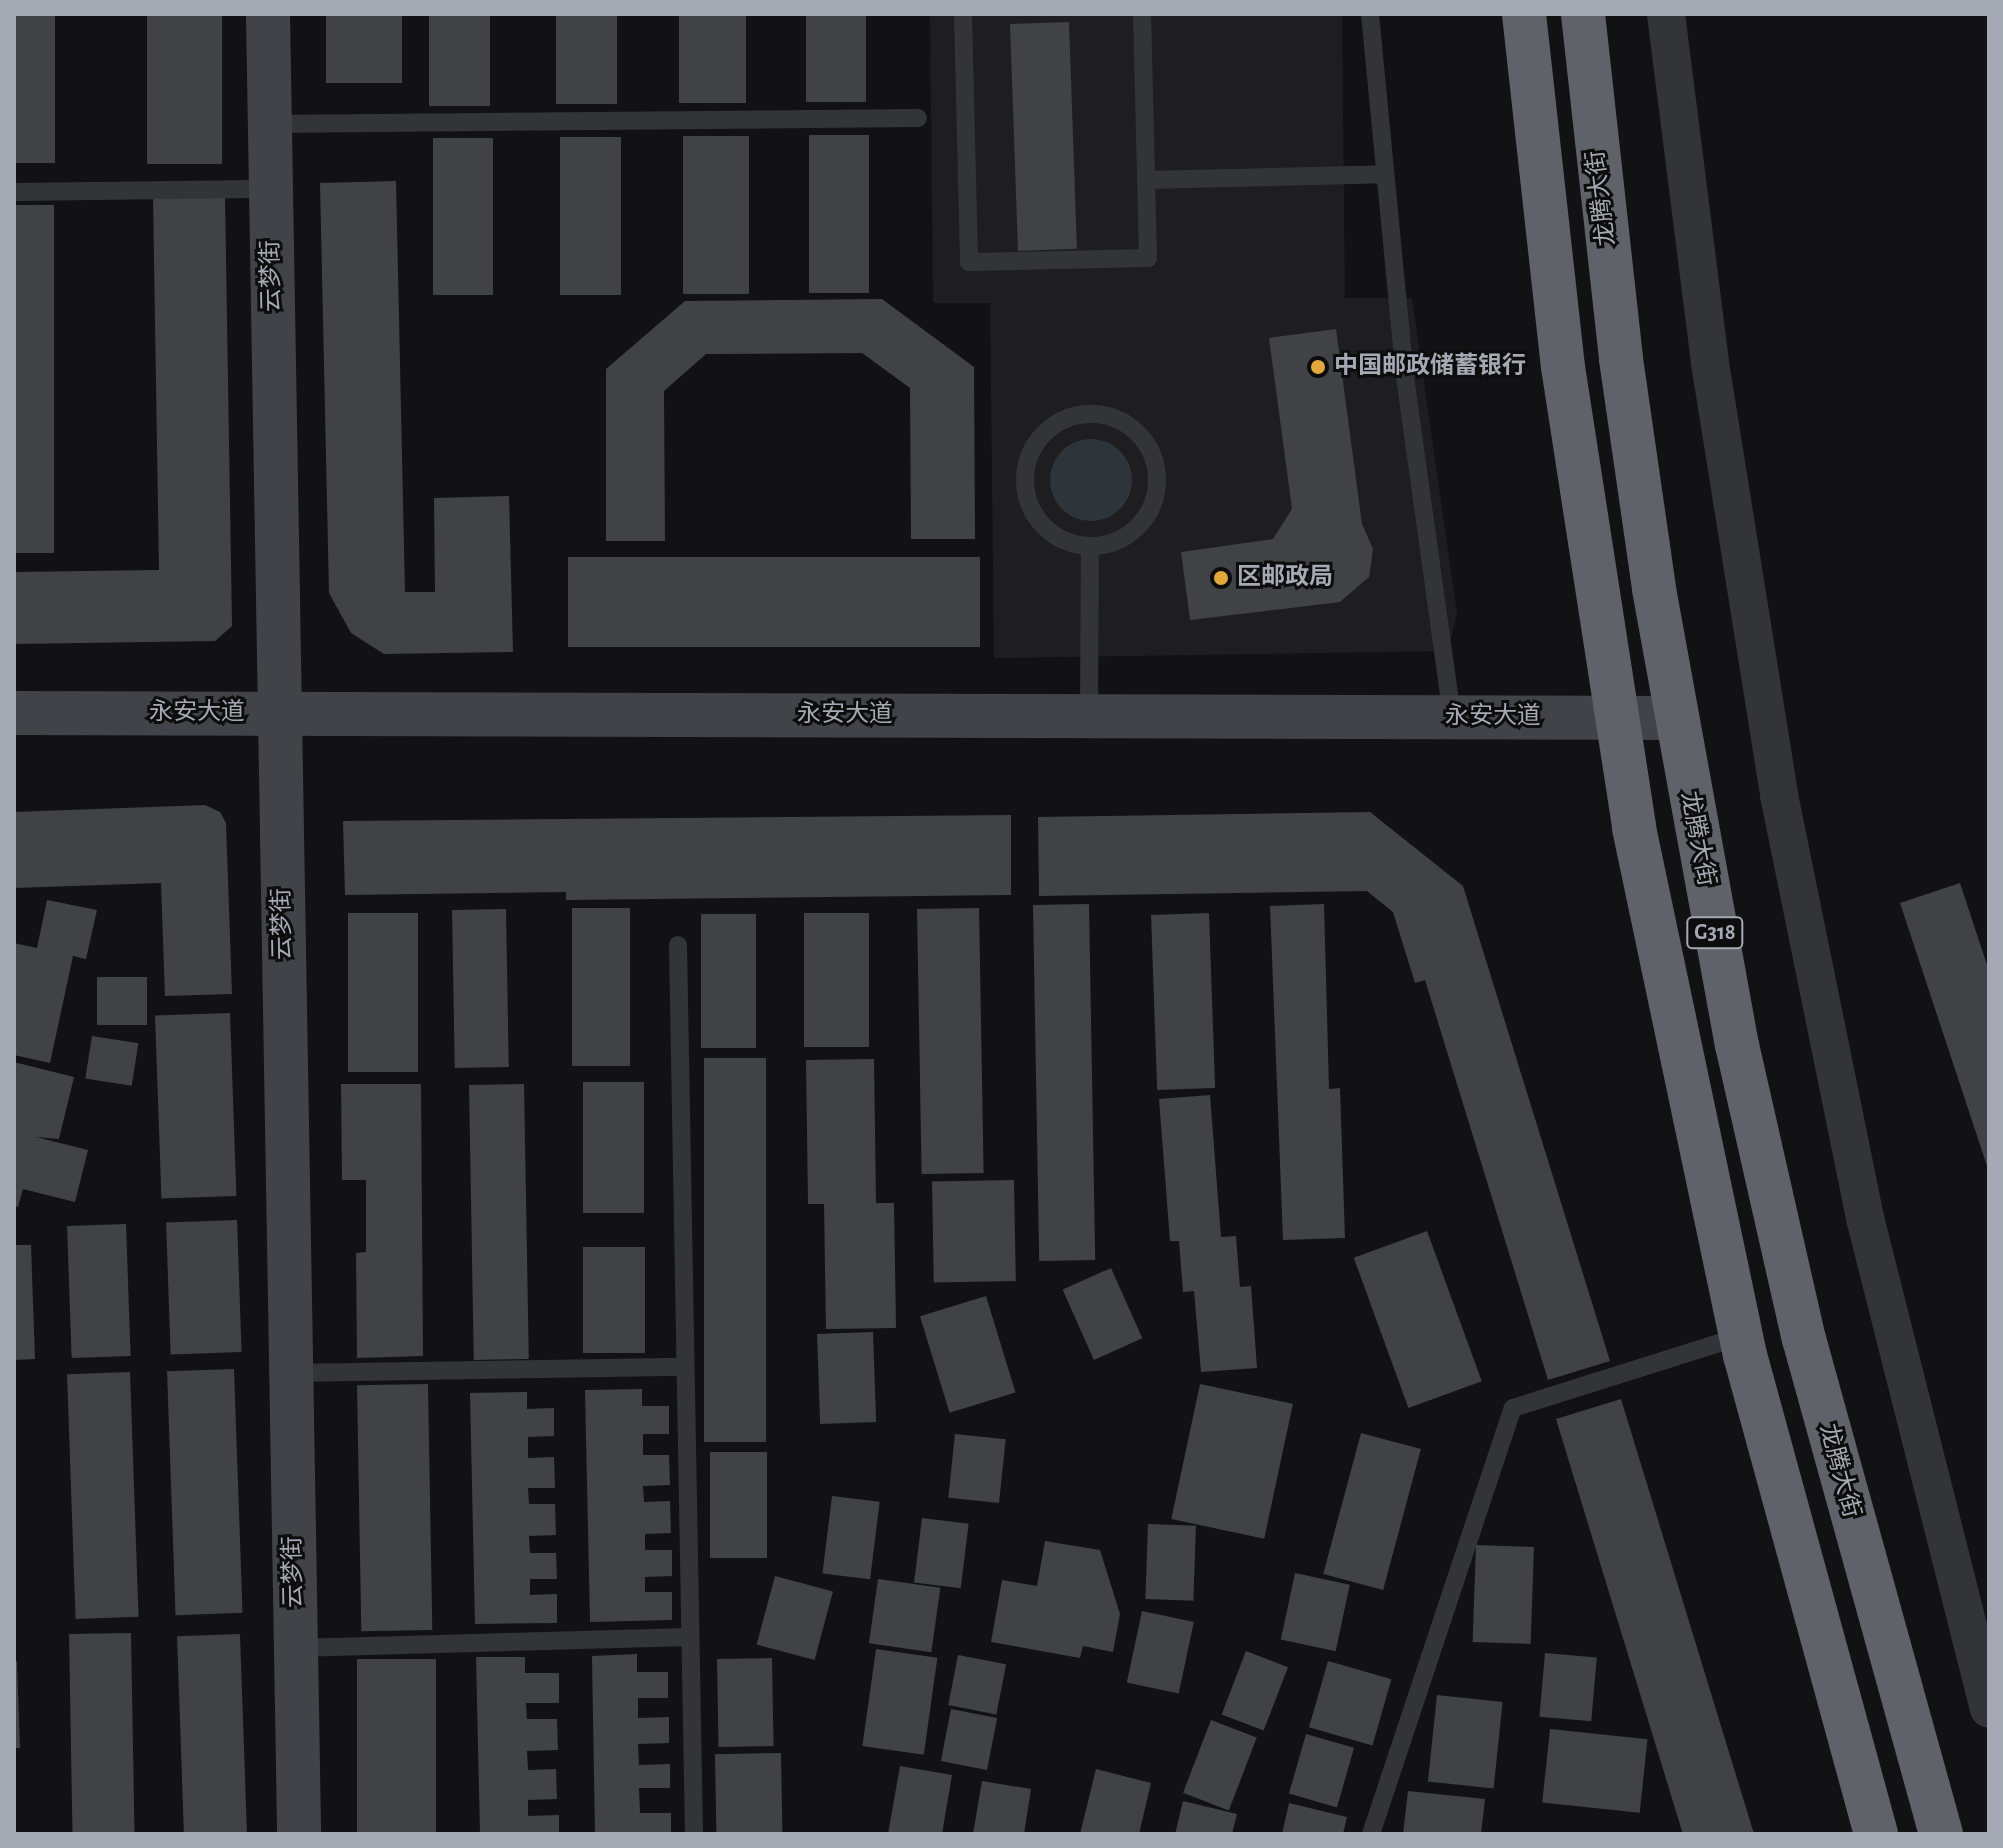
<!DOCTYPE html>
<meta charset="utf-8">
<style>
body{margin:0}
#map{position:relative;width:2003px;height:1848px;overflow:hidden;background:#121214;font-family:"Alegreya Sans","Noto Sans SC",sans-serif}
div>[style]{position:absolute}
.built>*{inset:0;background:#1e1e20}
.water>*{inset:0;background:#2d353b}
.round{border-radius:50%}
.building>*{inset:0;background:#414246;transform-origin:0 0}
.lane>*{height:18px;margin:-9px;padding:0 9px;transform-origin:9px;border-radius:9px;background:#333438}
.lane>.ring{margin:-9px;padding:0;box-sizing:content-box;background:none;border:18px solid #333438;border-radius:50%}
.street>*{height:38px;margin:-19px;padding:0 19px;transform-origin:19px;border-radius:19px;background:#333438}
.secondary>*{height:44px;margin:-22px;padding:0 22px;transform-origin:22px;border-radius:22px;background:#424348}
.highway>*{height:44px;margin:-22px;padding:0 22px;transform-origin:22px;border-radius:22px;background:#606269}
.dots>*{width:22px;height:22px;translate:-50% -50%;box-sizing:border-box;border:4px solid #0d0d0e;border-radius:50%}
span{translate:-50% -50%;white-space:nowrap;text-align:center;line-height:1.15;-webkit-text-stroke:6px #0d0d0e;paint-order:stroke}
.shield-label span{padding:2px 6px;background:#0d0d0e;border:2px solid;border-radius:6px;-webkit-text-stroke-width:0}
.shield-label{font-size:22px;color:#a5a9b3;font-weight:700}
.street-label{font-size:24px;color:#a5a9b3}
.poi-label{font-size:24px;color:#a5a9b3;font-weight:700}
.left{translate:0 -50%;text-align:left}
.frame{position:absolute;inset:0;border:16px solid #a5a9b3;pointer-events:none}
</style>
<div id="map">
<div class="built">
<i style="clip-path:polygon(930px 14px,1342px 14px,1345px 298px,1412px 298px,1457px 614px,1448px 651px,994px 658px,990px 303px,933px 303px)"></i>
</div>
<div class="water">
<i class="round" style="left:1050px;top:439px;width:82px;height:82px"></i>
</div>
<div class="building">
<i style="left:14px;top:14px;width:41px;height:149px"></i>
<i style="left:147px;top:14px;width:75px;height:150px"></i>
<i style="left:326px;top:14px;width:76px;height:69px"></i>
<i style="left:429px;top:14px;width:61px;height:92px"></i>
<i style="left:556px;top:14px;width:61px;height:90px"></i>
<i style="left:679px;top:14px;width:67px;height:89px"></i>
<i style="left:806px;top:14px;width:60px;height:88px"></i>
<i style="left:1069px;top:22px;width:227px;height:59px;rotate:88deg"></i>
<i style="left:869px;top:135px;width:158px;height:60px;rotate:90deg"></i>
<i style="left:683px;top:136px;width:66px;height:158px"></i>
<i style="left:621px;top:137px;width:158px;height:61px;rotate:90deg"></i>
<i style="left:433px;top:138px;width:60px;height:157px"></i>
<i style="clip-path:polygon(396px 181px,405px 592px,435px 592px,434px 498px,509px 496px,513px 652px,384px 654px,351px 633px,329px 593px,320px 183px)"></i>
<i style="clip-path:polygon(153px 196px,225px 196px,232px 626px,215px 641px,14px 644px,14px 572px,159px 570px)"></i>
<i style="left:14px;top:205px;width:40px;height:348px"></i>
<i style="clip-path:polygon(882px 299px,974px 367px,975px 539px,911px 539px,910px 388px,862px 353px,706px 354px,664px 391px,665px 541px,606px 541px,606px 369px,685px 301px)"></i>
<i style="clip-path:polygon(1336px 329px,1362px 524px,1373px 549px,1369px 577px,1340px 602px,1190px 620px,1181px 552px,1273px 539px,1292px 509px,1269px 338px)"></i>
<i style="left:980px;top:557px;width:90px;height:412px;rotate:90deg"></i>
<i style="clip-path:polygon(205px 805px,220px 812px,226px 823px,232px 994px,165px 996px,161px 883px,14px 888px,14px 812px)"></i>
<i style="clip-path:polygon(1370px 812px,1463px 886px,1610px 1361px,1548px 1380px,1425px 980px,1415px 983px,1393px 912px,1367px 891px,1039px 896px,1038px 817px)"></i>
<i style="clip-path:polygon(1011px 815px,1011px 895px,566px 900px,566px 892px,345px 895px,343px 821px)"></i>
<i style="clip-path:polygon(1960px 883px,1989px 971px,1988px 1169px,1900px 903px)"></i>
<i style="clip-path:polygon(47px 900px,97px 910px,86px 959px,73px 956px,50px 1063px,14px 1055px,14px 943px,37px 948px)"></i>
<i style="left:1089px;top:904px;width:356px;height:56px;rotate:89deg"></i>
<i style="clip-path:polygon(1324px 904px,1329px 1089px,1340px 1088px,1345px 1238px,1283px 1240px,1270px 906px)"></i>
<i style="left:630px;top:908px;width:158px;height:58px;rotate:90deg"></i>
<i style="left:979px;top:908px;width:265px;height:62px;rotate:89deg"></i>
<i style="left:506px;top:909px;width:158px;height:54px;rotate:89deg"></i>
<i style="left:418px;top:913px;width:159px;height:70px;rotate:90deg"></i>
<i style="left:804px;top:913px;width:65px;height:134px"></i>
<i style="left:1209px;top:913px;width:175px;height:58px;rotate:88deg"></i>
<i style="left:701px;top:914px;width:55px;height:134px"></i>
<i style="left:147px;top:977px;width:48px;height:50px;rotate:90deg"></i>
<i style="left:230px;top:1013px;width:183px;height:75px;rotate:88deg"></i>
<i style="left:92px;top:1036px;width:47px;height:43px;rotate:9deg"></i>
<i style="left:766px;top:1058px;width:384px;height:62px;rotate:90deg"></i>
<i style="clip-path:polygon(874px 1059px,876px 1203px,894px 1203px,896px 1328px,826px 1329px,824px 1204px,808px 1204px,806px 1060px)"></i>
<i style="clip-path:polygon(14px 1062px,74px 1077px,59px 1139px,36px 1137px,88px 1150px,75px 1202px,23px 1189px,18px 1207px,14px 1206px)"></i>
<i style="left:583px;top:1082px;width:61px;height:131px"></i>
<i style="clip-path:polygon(341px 1084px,421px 1084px,423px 1356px,357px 1358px,356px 1253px,366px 1252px,366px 1180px,342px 1180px)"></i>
<i style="left:524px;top:1084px;width:275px;height:55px;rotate:89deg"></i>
<i style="clip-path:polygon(1210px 1095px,1221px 1237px,1236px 1236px,1240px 1287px,1251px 1286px,1257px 1368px,1201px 1372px,1194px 1291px,1183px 1292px,1179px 1241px,1170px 1241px,1159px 1099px)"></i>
<i style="left:1014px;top:1180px;width:101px;height:82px;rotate:89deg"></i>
<i style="left:237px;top:1220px;width:132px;height:71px;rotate:88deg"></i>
<i style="left:126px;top:1224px;width:132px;height:59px;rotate:88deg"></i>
<i style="left:1427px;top:1231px;width:160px;height:78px;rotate:70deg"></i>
<i style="clip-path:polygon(14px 1245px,31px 1245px,35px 1359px,14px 1360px)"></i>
<i style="left:583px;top:1247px;width:62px;height:106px"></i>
<i style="left:1111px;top:1268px;width:77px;height:53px;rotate:66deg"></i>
<i style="left:986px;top:1296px;width:101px;height:69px;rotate:73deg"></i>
<i style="left:873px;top:1332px;width:90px;height:56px;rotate:88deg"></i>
<i style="left:234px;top:1369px;width:244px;height:67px;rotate:88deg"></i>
<i style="left:130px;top:1372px;width:245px;height:63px;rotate:88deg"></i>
<i style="left:428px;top:1384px;width:246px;height:71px;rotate:89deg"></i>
<i style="left:1200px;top:1384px;width:95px;height:138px;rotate:12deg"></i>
<i style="clip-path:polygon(642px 1389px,642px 1406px,669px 1406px,669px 1434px,643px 1434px,643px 1455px,669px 1455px,670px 1485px,643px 1486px,644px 1502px,670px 1501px,671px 1533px,645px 1534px,645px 1550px,672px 1550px,672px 1576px,645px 1577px,645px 1592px,672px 1592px,672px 1620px,590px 1622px,585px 1390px)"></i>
<i style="clip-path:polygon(527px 1392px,527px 1409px,554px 1408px,554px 1436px,528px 1437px,528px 1458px,554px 1457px,555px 1488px,528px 1488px,529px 1504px,555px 1504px,556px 1535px,529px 1536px,530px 1553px,556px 1553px,557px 1579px,530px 1579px,530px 1595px,557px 1594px,557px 1623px,475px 1624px,470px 1393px)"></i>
<i style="left:1621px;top:1399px;width:455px;height:68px;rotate:73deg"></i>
<i style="left:1361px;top:1433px;width:62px;height:146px;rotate:15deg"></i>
<i style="left:955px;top:1434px;width:51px;height:64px;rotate:6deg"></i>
<i style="left:710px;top:1452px;width:57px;height:106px"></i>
<i style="left:832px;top:1496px;width:48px;height:78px;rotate:7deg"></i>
<i style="left:922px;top:1518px;width:47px;height:65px;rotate:7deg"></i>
<i style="left:1148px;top:1524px;width:48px;height:75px;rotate:2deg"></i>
<i style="clip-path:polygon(1045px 1541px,1100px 1550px,1120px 1614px,1113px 1652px,1083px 1646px,1080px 1658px,991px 1642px,1002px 1580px,1037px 1586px)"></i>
<i style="left:1476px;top:1545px;width:58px;height:97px;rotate:2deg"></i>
<i style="left:1295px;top:1573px;width:56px;height:68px;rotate:12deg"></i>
<i style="left:775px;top:1576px;width:60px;height:71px;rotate:15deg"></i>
<i style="left:878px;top:1579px;width:63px;height:65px;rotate:8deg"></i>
<i style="left:1142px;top:1611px;width:53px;height:73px;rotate:12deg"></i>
<i style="left:131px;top:1633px;width:201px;height:62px;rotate:89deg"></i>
<i style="left:240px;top:1634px;width:200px;height:63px;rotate:88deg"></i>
<i style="left:876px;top:1649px;width:62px;height:98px;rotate:8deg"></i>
<i style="left:1246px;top:1651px;width:45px;height:68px;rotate:21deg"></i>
<i style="left:1545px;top:1653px;width:52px;height:64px;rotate:5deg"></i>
<i style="clip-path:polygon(637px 1654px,637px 1672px,668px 1672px,668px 1698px,638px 1698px,638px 1718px,669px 1717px,669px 1743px,638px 1744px,639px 1765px,670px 1764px,670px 1788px,639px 1788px,640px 1813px,671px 1813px,671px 1834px,595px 1834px,592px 1656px)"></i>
<i style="left:958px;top:1655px;width:49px;height:51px;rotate:11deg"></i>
<i style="clip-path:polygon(476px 1657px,525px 1657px,525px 1673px,559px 1673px,559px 1703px,526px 1703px,527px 1719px,557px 1719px,558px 1750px,527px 1751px,528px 1770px,556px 1769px,557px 1799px,528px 1800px,528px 1816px,559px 1815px,559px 1834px,480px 1834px)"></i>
<i style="left:772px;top:1658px;width:88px;height:55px;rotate:89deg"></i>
<i style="left:436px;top:1659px;width:175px;height:79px;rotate:90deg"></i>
<i style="clip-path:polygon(17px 1661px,20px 1748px,14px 1748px,14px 1662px)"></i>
<i style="left:1328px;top:1661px;width:66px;height:69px;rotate:16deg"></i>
<i style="left:1437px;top:1695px;width:66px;height:87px;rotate:6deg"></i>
<i style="left:951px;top:1709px;width:47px;height:53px;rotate:11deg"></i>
<i style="left:1211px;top:1720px;width:49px;height:78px;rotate:21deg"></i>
<i style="left:1550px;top:1729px;width:98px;height:74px;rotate:6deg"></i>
<i style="left:1306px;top:1734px;width:50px;height:62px;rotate:16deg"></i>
<i style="left:781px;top:1753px;width:81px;height:66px;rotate:89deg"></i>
<i style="clip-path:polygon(900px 1766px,952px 1775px,942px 1834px,888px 1834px)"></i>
<i style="clip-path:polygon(1096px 1769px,1151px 1783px,1139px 1834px,1080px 1834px)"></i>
<i style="clip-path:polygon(982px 1781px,1031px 1789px,1024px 1834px,973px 1834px)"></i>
<i style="clip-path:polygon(1408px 1791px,1485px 1799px,1481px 1834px,1403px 1834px)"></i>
<i style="clip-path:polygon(1183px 1801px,1237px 1814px,1232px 1834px,1175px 1834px)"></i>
<i style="clip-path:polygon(1289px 1803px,1347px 1817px,1343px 1834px,1282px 1834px)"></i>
</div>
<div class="lane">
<i style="left:963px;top:14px;width:248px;rotate:88.6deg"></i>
<i style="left:969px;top:262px;width:179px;rotate:-1.3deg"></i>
<i style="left:1148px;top:258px;width:244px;rotate:-91.4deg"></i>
<i style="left:1370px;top:14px;width:365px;rotate:84.5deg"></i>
<i style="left:1405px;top:377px;width:343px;rotate:82.1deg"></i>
<i style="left:270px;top:124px;width:648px;rotate:-0.53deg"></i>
<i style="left:1146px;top:180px;width:238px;rotate:-1.4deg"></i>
<i style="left:14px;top:192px;width:257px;rotate:-0.7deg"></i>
<i class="ring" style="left:1025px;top:414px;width:114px;height:114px"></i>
<i style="left:1089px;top:716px;width:169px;rotate:-89.7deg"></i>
<i style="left:678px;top:945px;width:889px;rotate:88.97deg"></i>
<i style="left:291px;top:1373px;width:394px;rotate:-0.9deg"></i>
<i style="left:296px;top:1648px;width:393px;rotate:-1.6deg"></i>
<i style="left:1371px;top:1834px;width:449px;rotate:-71.6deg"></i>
<i style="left:1513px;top:1408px;width:239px;rotate:-17.5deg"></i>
</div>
<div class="street">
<i style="left:1666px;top:14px;width:352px;rotate:82.8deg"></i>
<i style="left:1710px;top:363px;width:437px;rotate:80.9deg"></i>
<i style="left:1779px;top:795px;width:432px;rotate:78.5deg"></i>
<i style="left:1865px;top:1218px;width:506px;rotate:75.83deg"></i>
</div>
<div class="secondary">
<i style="left:268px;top:14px;width:1820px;rotate:89.02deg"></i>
<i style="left:14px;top:713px;width:1661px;rotate:0.17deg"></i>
</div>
<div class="highway">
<i style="left:1524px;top:14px;width:355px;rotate:83.7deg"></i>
<i style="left:1563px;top:367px;width:466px;rotate:81.2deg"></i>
<i style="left:1634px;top:828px;width:539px;rotate:78.11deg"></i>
<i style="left:1745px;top:1355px;width:497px;rotate:74.7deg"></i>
<i style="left:1583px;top:14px;width:347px;rotate:83.7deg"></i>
<i style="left:1621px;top:359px;width:232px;rotate:81.8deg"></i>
<i style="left:1654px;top:589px;width:463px;rotate:79.7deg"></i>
<i style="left:1737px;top:1045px;width:302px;rotate:77.2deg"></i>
<i style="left:1804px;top:1339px;width:514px;rotate:74.53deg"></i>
</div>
<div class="dots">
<i style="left:1318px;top:367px;background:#e2a83c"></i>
<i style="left:1221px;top:578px;background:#e2a83c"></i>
</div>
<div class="shield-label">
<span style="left:1715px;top:933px">G318</span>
</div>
<div class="street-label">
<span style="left:1602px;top:198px;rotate:-97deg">龙腾大街</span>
<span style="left:272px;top:276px;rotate:-91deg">云梦街</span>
<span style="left:197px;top:713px">永安大道</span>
<span style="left:845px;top:715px">永安大道</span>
<span style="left:1493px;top:717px">永安大道</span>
<span style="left:1697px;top:839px;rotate:79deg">龙腾大街</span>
<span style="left:283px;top:924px;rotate:-91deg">云梦街</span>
<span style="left:1839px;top:1471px;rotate:75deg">龙腾大街</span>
<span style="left:294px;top:1572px;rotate:-91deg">云梦街</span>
</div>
<div class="poi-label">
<span class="left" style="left:1334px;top:367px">中国邮政储蓄银行</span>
<span class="left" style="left:1237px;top:578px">区邮政局</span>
</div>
<div class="frame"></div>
</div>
